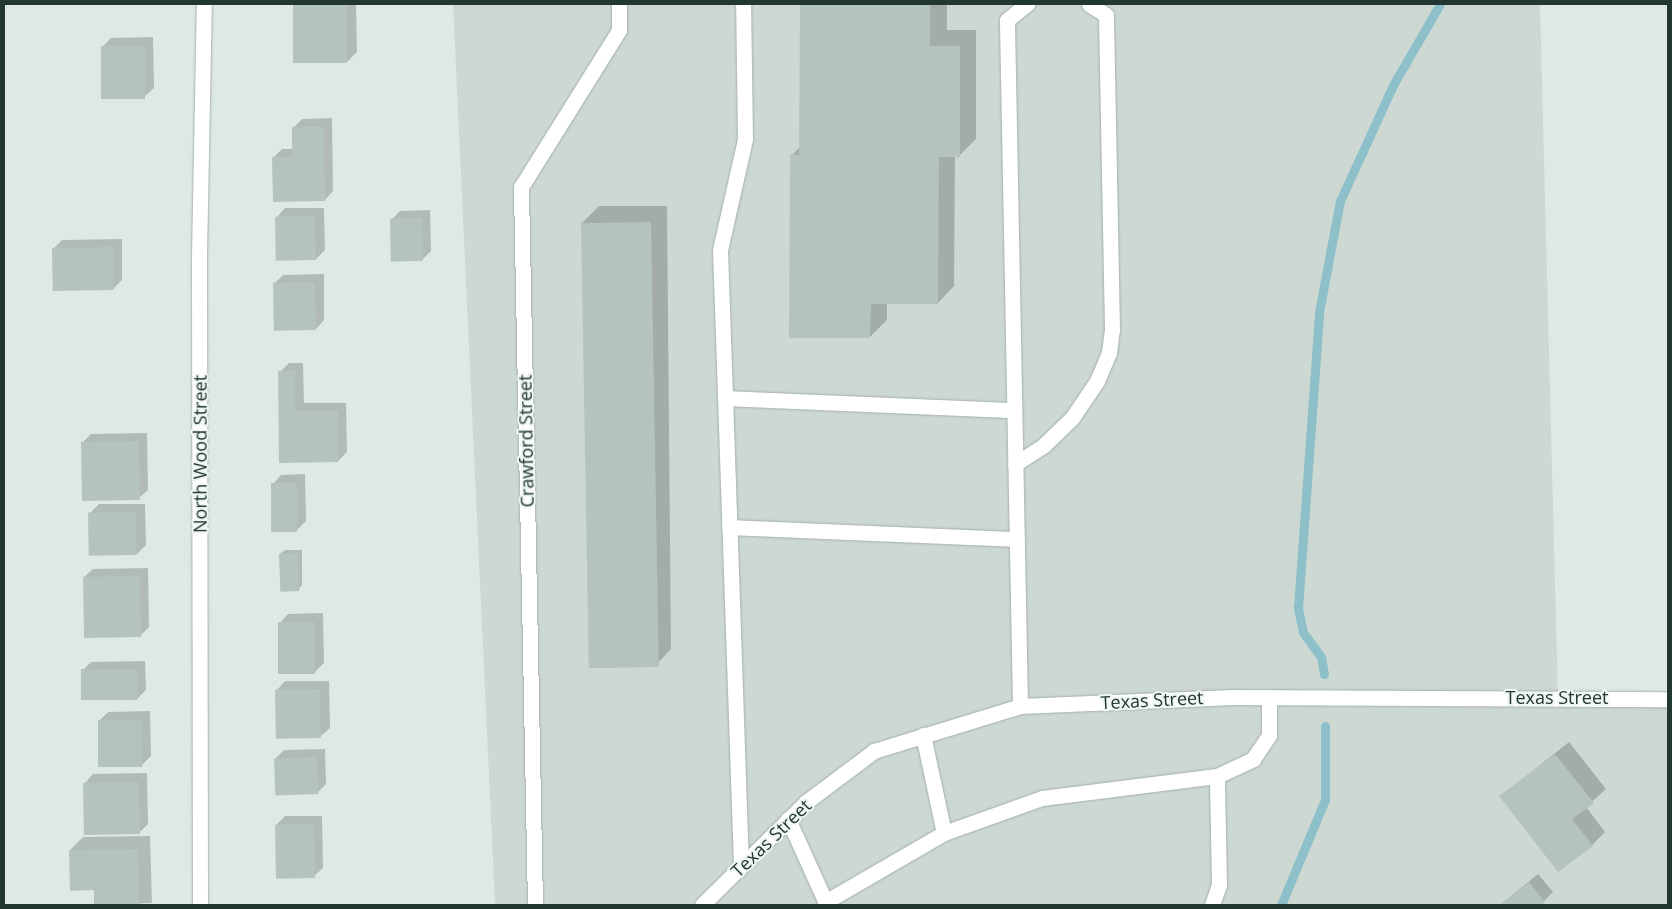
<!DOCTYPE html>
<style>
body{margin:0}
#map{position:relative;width:1672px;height:909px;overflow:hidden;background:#dfe9e4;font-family:"Open Sans",sans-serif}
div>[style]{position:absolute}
.built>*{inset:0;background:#ced8d3}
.shadow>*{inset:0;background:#0003}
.stream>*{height:9px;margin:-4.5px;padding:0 4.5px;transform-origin:4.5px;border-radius:4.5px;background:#8dc0c8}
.building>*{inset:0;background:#b5c3bd;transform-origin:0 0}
.roads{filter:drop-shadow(0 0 1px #a3b0ab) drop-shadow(0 0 1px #a3b0ab)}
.lane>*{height:15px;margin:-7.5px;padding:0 7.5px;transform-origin:7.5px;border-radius:7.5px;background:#fff}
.street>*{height:15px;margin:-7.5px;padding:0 7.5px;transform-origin:7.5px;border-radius:7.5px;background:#fff}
span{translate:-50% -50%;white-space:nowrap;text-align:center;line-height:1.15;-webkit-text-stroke:4px #eff6f2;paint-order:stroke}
.street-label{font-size:18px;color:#223731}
.frame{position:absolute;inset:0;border:5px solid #223731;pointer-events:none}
</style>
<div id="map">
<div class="built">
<i style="clip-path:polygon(453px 4px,1540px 4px,1558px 697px,1668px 699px,1668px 905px,495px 905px)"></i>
</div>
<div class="shadow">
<i style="clip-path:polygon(294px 4px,356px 4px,357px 52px,348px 61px,295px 62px)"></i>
<i style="clip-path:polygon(801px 4px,947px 4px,947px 30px,976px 30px,976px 139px,959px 156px,955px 156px,954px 286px,938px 303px,887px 303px,887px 320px,870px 337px,792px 155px,800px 147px)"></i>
<i style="clip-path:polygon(153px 37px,154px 88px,145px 96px,102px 47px,111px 38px)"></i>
<i style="clip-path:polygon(332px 118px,333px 191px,325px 200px,273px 158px,282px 149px,293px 149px,293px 128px,302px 119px)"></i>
<i style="clip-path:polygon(599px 206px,667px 206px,671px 649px,655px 666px,582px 223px)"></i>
<i style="clip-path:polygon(285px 208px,324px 208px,325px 250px,316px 259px,277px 217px)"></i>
<i style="clip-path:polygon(430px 210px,431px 251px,422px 260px,391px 220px,400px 211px)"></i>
<i style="clip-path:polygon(122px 239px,122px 280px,113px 289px,53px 249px,62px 240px)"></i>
<i style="clip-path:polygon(324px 274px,324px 320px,316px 329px,274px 284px,283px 275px)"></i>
<i style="clip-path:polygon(289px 363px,303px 363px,304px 403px,346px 403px,347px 452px,338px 461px,280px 461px,280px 372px)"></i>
<i style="clip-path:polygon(147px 433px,148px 490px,139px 498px,82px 443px,91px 434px)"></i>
<i style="clip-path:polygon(305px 474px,306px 521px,297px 530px,273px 484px,281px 475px)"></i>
<i style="clip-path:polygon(99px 504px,145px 504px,146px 545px,137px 554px,90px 513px)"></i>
<i style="clip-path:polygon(285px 550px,302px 550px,302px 585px,298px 590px,280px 554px)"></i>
<i style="clip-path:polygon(148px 568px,149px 627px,140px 636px,84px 577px,93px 569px)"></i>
<i style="clip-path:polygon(323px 613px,324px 663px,315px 672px,280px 623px,288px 614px)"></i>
<i style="clip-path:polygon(145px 661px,146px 690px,137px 699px,83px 670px,91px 662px)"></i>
<i style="clip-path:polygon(285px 681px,329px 681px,330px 728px,321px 736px,277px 690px)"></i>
<i style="clip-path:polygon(150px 711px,151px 756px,142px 765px,99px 721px,108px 712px)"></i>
<i style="clip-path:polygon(1569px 742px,1606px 789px,1586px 807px,1605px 832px,1592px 845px,1501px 796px)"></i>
<i style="clip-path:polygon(325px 749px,326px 784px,317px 793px,275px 759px,284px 750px)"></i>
<i style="clip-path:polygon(147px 773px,148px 824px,139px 833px,85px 783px,93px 774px)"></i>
<i style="clip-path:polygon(285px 816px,322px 816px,323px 868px,314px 876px,276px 825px)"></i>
<i style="clip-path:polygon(150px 836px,152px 903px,96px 905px,95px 889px,70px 850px,83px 837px)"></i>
<i style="clip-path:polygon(1538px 874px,1553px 892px,1544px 901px,1539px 905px,1500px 905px)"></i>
</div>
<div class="stream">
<i style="left:1324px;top:674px;width:17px;rotate:-100deg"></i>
<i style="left:1321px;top:657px;width:31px;rotate:-126deg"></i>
<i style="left:1303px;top:632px;width:25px;rotate:-102deg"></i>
<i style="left:1298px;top:608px;width:297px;rotate:-85.9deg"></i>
<i style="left:1319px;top:312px;width:113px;rotate:-79.3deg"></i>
<i style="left:1340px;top:201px;width:128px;rotate:-65.4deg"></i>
<i style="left:1393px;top:85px;width:94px;rotate:-59.9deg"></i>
<i style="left:1281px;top:905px;width:114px;rotate:-67.3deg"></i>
<i style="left:1325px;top:800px;width:74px;rotate:-90deg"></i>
</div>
<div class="building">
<i style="left:293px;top:4px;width:54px;height:59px"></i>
<i style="clip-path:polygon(800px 4px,930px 4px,930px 46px,960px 46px,960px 157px,939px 157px,938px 304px,871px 304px,870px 338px,789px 338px,790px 154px,799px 155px)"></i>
<i style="left:101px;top:46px;width:44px;height:53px"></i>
<i style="clip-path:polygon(292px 127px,324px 127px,325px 201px,273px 202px,272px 157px,292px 157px)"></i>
<i style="left:315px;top:216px;width:44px;height:40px;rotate:89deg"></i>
<i style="left:422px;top:218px;width:43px;height:32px;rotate:89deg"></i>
<i style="left:651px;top:222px;width:445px;height:70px;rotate:89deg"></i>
<i style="left:113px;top:247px;width:43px;height:61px;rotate:89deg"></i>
<i style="left:315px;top:282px;width:48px;height:42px;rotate:89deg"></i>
<i style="clip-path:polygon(278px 371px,295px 371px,295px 411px,338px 411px,338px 462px,279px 463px)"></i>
<i style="left:139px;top:441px;width:59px;height:58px;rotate:89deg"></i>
<i style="left:271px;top:483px;width:26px;height:49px"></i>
<i style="left:136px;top:512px;width:43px;height:48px;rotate:89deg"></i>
<i style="left:298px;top:553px;width:38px;height:19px;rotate:88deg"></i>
<i style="left:140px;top:576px;width:61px;height:57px;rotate:89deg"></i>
<i style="left:278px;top:622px;width:37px;height:52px"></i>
<i style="left:137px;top:669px;width:31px;height:56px;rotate:90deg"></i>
<i style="left:320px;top:689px;width:49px;height:45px;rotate:89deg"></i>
<i style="left:98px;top:720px;width:44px;height:47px"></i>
<i style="clip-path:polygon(1555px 754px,1594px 803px,1572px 819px,1593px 846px,1558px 872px,1499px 796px)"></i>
<i style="left:317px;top:757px;width:37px;height:43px;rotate:88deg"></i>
<i style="left:139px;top:782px;width:52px;height:56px;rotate:89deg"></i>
<i style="left:314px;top:824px;width:54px;height:39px;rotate:89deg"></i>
<i style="clip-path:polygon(138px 849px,139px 905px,94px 905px,94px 890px,70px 891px,69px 850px)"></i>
<i style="clip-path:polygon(1529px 882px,1545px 902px,1541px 905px,1500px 905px)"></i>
</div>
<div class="roads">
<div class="lane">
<i style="left:725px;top:398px;width:289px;rotate:2.4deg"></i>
<i style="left:1015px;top:464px;width:35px;rotate:-33deg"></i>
<i style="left:1044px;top:445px;width:39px;rotate:-44deg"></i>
<i style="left:1072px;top:418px;width:45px;rotate:-56deg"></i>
<i style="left:1097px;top:381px;width:30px;rotate:-67deg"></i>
<i style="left:1109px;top:353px;width:23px;rotate:-83deg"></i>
<i style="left:1112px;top:330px;width:315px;rotate:-91.1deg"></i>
<i style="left:1106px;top:15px;width:20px;rotate:-147deg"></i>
<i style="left:729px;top:527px;width:288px;rotate:2.4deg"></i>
<i style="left:1020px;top:706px;width:686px;rotate:-91.09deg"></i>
<i style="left:1007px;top:20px;width:26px;rotate:-39deg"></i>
<i style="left:923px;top:735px;width:100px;rotate:77.9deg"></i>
<i style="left:788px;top:819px;width:94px;rotate:65.6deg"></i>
<i style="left:741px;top:866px;width:616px;rotate:-91.95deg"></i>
<i style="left:720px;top:250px;width:114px;rotate:-77.3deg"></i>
<i style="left:745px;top:139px;width:135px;rotate:-90.8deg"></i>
<i style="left:825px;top:902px;width:138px;rotate:-30.1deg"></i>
<i style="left:944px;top:833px;width:104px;rotate:-19.7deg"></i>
<i style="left:1042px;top:798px;width:176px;rotate:-7.2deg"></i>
<i style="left:1217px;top:776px;width:40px;rotate:-25deg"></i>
<i style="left:1253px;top:759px;width:29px;rotate:-56deg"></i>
<i style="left:1269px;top:735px;width:38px;rotate:-90deg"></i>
<i style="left:1212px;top:905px;width:21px;rotate:-71deg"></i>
<i style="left:1219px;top:885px;width:109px;rotate:-91.1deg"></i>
</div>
<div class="street">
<i style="left:200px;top:905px;width:649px;rotate:-90.09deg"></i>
<i style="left:199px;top:256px;width:252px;rotate:-88.9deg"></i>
<i style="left:535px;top:905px;width:718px;rotate:-91.12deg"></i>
<i style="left:521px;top:187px;width:185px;rotate:-58deg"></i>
<i style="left:619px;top:30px;width:26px;rotate:-90deg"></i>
<i style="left:702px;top:905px;width:146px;rotate:-44.7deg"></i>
<i style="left:806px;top:802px;width:85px;rotate:-36.9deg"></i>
<i style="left:874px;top:751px;width:153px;rotate:-17.1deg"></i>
<i style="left:1020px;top:706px;width:213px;rotate:-2.4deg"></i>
<i style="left:1233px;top:697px;width:435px;rotate:0.3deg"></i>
</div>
</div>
<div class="street-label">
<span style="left:526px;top:441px;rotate:-91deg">Crawford Street</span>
<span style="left:200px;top:454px;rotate:-90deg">North Wood Street</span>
<span style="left:1557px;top:697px">Texas Street</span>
<span style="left:1152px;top:700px;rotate:-3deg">Texas Street</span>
<span style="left:771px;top:838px;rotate:-44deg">Texas Street</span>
</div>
<div class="frame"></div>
</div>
